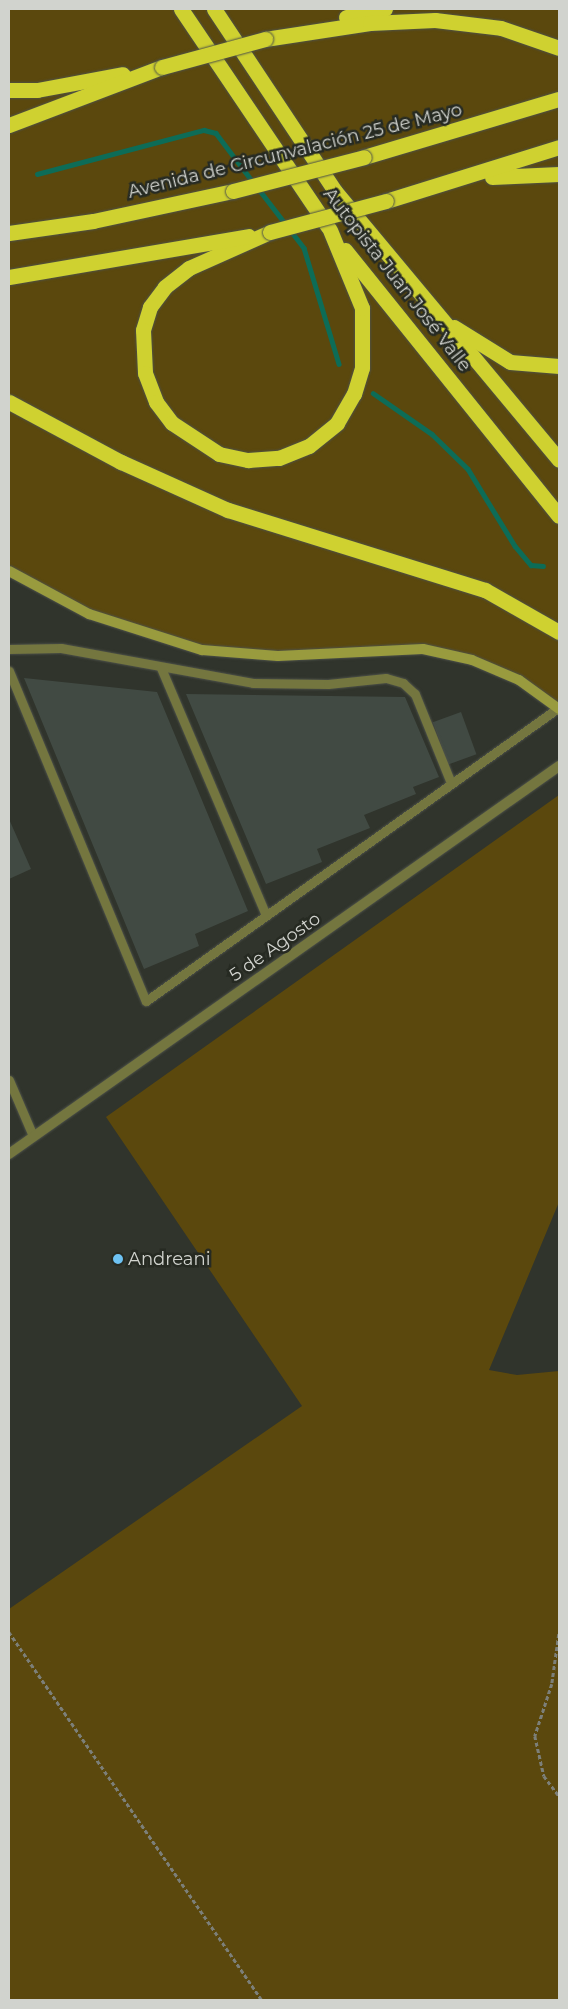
<!DOCTYPE html>
<meta charset="utf-8">
<style>
body{margin:0}
#map{position:relative;width:568px;height:2009px;overflow:hidden;background:#30342c;font-family:Montserrat,sans-serif}
div>[style]{position:absolute}
.green>*{inset:0;background:#5b480d}
.stream>*{height:4.5px;margin:-2.25px;padding:0 2.25px;transform-origin:2.25px;border-radius:2.25px;background:#0d6c57}
.building>*{inset:0;background:#414a43;transform-origin:0 0}
.path>*{height:2.5px;margin-top:-1.25px;transform-origin:0;background:repeating-linear-gradient(90deg,#7c7f79 0 4px,transparent 0 6.5px)}
.roads{filter:drop-shadow(0 0 1px #4d5149) drop-shadow(0 0 1px #4d5149)}
.service>*{height:9px;margin:-4.5px;padding:0 4.5px;transform-origin:4.5px;border-radius:4.5px;background:#74763f}
.minor>*{height:10px;margin:-5px;padding:0 5px;transform-origin:5px;border-radius:5px;background:#74763f}
.secondary>*{height:10px;margin:-5px;padding:0 5px;transform-origin:5px;border-radius:5px;background:#999b3e}
.motorway>*{height:15px;margin:-7.5px;padding:0 7.5px;transform-origin:7.5px;border-radius:7.5px;background:#cfd130}
.bridges{filter:drop-shadow(0 0 1px #4d5149) drop-shadow(0 0 1px #4d5149)}
.motorway-bridge>*{height:15px;margin:-7.5px;padding:0 7.5px;transform-origin:7.5px;border-radius:7.5px;background:#cfd130}
.dots>*{width:14px;height:14px;translate:-50% -50%;box-sizing:border-box;border:2px solid #262a22;border-radius:50%}
span{translate:-50% -50%;white-space:nowrap;text-align:center;line-height:1.15;-webkit-text-stroke:5px #262a22;paint-order:stroke}
.street-label{font-size:18px;color:#d1d3ce}
.poi-label{font-size:18px;color:#d1d3ce}
.left{translate:0 -50%;text-align:left}
.frame{position:absolute;inset:0;border:10px solid #d1d3ce;pointer-events:none}
</style>
<div id="map">
<div class="green">
<i style="clip-path:polygon(9px 9px,559px 9px,559px 709px,519px 680px,423px 649px,278px 656px,202px 650px,139px 632px,9px 571px)"></i>
<i style="clip-path:polygon(559px 795px,559px 1202px,489px 1370px,517px 1375px,559px 1371px,559px 2000px,9px 2000px,9px 1609px,302px 1406px,106px 1117px)"></i>
</div>
<div class="stream">
<i style="left:37px;top:174px;width:173px;rotate:-14.8deg"></i>
<i style="left:204px;top:130px;width:12px;rotate:14deg"></i>
<i style="left:216px;top:133px;width:61px;rotate:52.9deg"></i>
<i style="left:258px;top:188px;width:76px;rotate:52.5deg"></i>
<i style="left:304px;top:248px;width:121px;rotate:73.2deg"></i>
<i style="left:373px;top:393px;width:72px;rotate:34.8deg"></i>
<i style="left:432px;top:434px;width:50px;rotate:44.2deg"></i>
<i style="left:468px;top:469px;width:90px;rotate:58.6deg"></i>
<i style="left:515px;top:546px;width:25px;rotate:50deg"></i>
<i style="left:531px;top:565px;width:12px;rotate:5deg"></i>
</div>
<div class="building">
<i style="clip-path:polygon(24px 678px,157px 692px,248px 911px,195px 934px,199px 946px,144px 969px)"></i>
<i style="clip-path:polygon(186px 694px,405px 697px,439px 777px,413px 787px,416px 794px,364px 815px,370px 828px,317px 849px,322px 862px,266px 884px)"></i>
<i style="left:461px;top:712px;width:45px;height:30px;rotate:70deg"></i>
<i style="clip-path:polygon(9px 819px,31px 869px,9px 879px)"></i>
</div>
<div class="path">
<i style="left:9px;top:1632px;width:447px;rotate:55.5deg"></i>
<i style="left:559px;top:1634px;width:50px;rotate:98deg"></i>
<i style="left:552px;top:1684px;width:55px;rotate:108.1deg"></i>
<i style="left:535px;top:1736px;width:41px;rotate:77.3deg"></i>
<i style="left:544px;top:1776px;width:25px;rotate:53deg"></i>
</div>
<div class="roads">
<div class="service">
<i style="left:9px;top:649px;width:52px;rotate:-1.1deg"></i>
<i style="left:61px;top:648px;width:195px;rotate:10.3deg"></i>
<i style="left:253px;top:683px;width:75px;rotate:0.8deg"></i>
<i style="left:328px;top:684px;width:58px;rotate:-5.9deg"></i>
<i style="left:386px;top:678px;width:18px;rotate:16deg"></i>
<i style="left:403px;top:683px;width:16px;rotate:43deg"></i>
<i style="left:415px;top:694px;width:96px;rotate:68deg"></i>
<i style="left:161px;top:668px;width:268px;rotate:67deg"></i>
<i style="left:9px;top:671px;width:357px;rotate:67.5deg"></i>
<i style="left:146px;top:1001px;width:506px;rotate:-35.42deg"></i>
<i style="left:9px;top:1080px;width:61px;rotate:66.8deg"></i>
</div>
<div class="minor">
<i style="left:9px;top:1154px;width:673px;rotate:-35.2deg"></i>
</div>
<div class="secondary">
<i style="left:9px;top:571px;width:91px;rotate:28.3deg"></i>
<i style="left:89px;top:614px;width:119px;rotate:17.7deg"></i>
<i style="left:202px;top:650px;width:76px;rotate:4.5deg"></i>
<i style="left:278px;top:656px;width:145px;rotate:-2.8deg"></i>
<i style="left:423px;top:649px;width:50px;rotate:12.7deg"></i>
<i style="left:472px;top:660px;width:51px;rotate:23.1deg"></i>
<i style="left:519px;top:680px;width:49px;rotate:35.9deg"></i>
</div>
<div class="motorway">
<i style="left:181px;top:9px;width:263px;rotate:56deg"></i>
<i style="left:214px;top:9px;width:219px;rotate:56.4deg"></i>
<i style="left:335px;top:191px;width:350px;rotate:50.2deg"></i>
<i style="left:346px;top:17px;width:40px;rotate:-12deg"></i>
<i style="left:265px;top:39px;width:106px;rotate:-8.7deg"></i>
<i style="left:370px;top:23px;width:65px;rotate:-2.6deg"></i>
<i style="left:435px;top:20px;width:66px;rotate:6.9deg"></i>
<i style="left:501px;top:28px;width:61px;rotate:19deg"></i>
<i style="left:9px;top:90px;width:28px"></i>
<i style="left:37px;top:90px;width:87px;rotate:-10.5deg"></i>
<i style="left:9px;top:125px;width:164px;rotate:-20.8deg"></i>
<i style="left:364px;top:157px;width:203px;rotate:-16.6deg"></i>
<i style="left:492px;top:177px;width:67px;rotate:-2.6deg"></i>
<i style="left:386px;top:201px;width:181px;rotate:-17.3deg"></i>
<i style="left:270px;top:232px;width:89px;rotate:156deg"></i>
<i style="left:189px;top:268px;width:31px;rotate:142deg"></i>
<i style="left:165px;top:287px;width:25px;rotate:127deg"></i>
<i style="left:150px;top:307px;width:24px;rotate:107deg"></i>
<i style="left:143px;top:330px;width:43px;rotate:87.3deg"></i>
<i style="left:145px;top:373px;width:31px;rotate:69deg"></i>
<i style="left:156px;top:402px;width:26px;rotate:53deg"></i>
<i style="left:172px;top:423px;width:56px;rotate:33.4deg"></i>
<i style="left:219px;top:454px;width:30px;rotate:12deg"></i>
<i style="left:248px;top:460px;width:31px;rotate:-4deg"></i>
<i style="left:279px;top:458px;width:32px;rotate:-22deg"></i>
<i style="left:309px;top:446px;width:36px;rotate:-39deg"></i>
<i style="left:337px;top:423px;width:34px;rotate:-60deg"></i>
<i style="left:354px;top:394px;width:27px;rotate:-73deg"></i>
<i style="left:362px;top:368px;width:60px;rotate:-90deg"></i>
<i style="left:362px;top:308px;width:84px;rotate:-112.3deg"></i>
<i style="left:9px;top:233px;width:85px;rotate:-8.1deg"></i>
<i style="left:93px;top:221px;width:143px;rotate:-12.1deg"></i>
<i style="left:345px;top:250px;width:341px;rotate:51.2deg"></i>
<i style="left:9px;top:277px;width:243px;rotate:-9.7deg"></i>
<i style="left:454px;top:327px;width:66px;rotate:32deg"></i>
<i style="left:510px;top:362px;width:49px;rotate:4.7deg"></i>
<i style="left:9px;top:402px;width:127px;rotate:28.2deg"></i>
<i style="left:121px;top:462px;width:117px;rotate:24.2deg"></i>
<i style="left:228px;top:510px;width:269px;rotate:17.3deg"></i>
<i style="left:485px;top:590px;width:85px;rotate:29.6deg"></i>
</div>
</div>
<div class="bridges">
<div class="motorway-bridge">
<i style="left:162px;top:67px;width:107px;rotate:-15.2deg"></i>
<i style="left:233px;top:191px;width:135px;rotate:-14.5deg"></i>
<i style="left:270px;top:232px;width:120px;rotate:-15deg"></i>
</div>
</div>
<div class="dots">
<i style="left:118px;top:1259px;background:#6dc2f3"></i>
</div>
<div class="street-label">
<span style="left:295px;top:151px;rotate:-14deg">Avenida de Circunvalación 25 de Mayo</span>
<span style="left:397px;top:280px;rotate:52deg">Autopista Juan José Valle</span>
<span style="left:275px;top:947px;rotate:-35deg">5 de Agosto</span>
</div>
<div class="poi-label">
<span class="left" style="left:128px;top:1259px">Andreani</span>
</div>
<div class="frame"></div>
</div>
